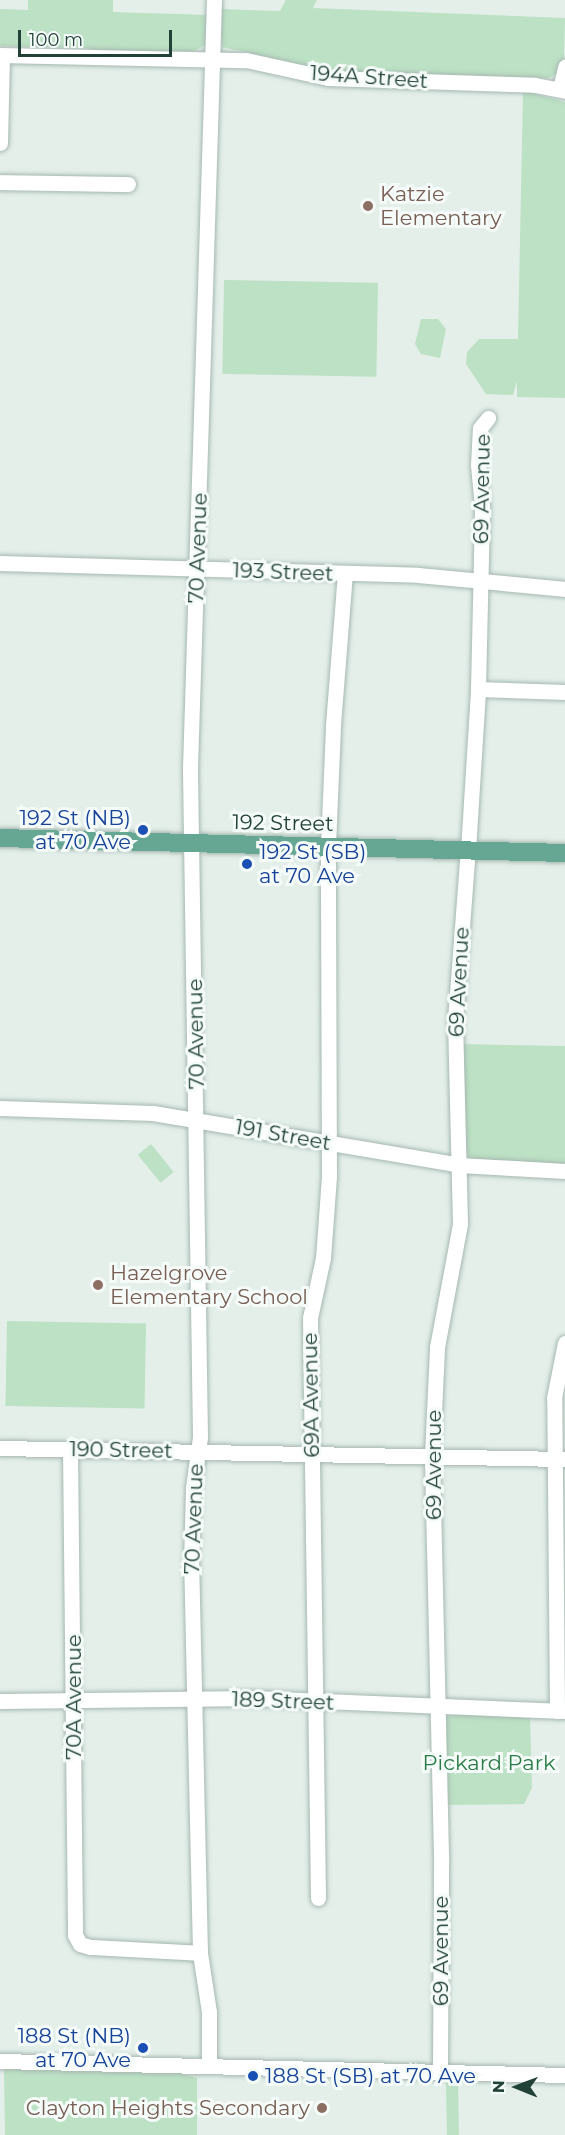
<!DOCTYPE html>
<style>
body{margin:0}
#map{position:relative;width:565px;height:2135px;overflow:hidden;background:#e4efea;font-family:Montserrat,sans-serif}
div>[style]{position:absolute}
.green>*{inset:0;background:#bce1c4;transform-origin:0 0}
.roads{filter:drop-shadow(0 0 2px #a6b8b1) drop-shadow(0 0 2px #a6b8b1)}
.minor>*{height:15px;margin:-7.5px;padding:0 7.5px;transform-origin:7.5px;border-radius:7.5px;background:#fff}
.major>*{height:18px;margin:-9px;padding:0 9px;transform-origin:9px;border-radius:9px;background:#66a794}
.dots>*{width:16px;height:16px;translate:-50% -50%;box-sizing:border-box;border:3px solid #f5fbf8;border-radius:50%}
span{translate:-50% -50%;white-space:nowrap;text-align:center;line-height:1.15;-webkit-text-stroke:6px #f5fbf8;paint-order:stroke}
.street-label{font-size:21px;color:#224238}
.education-label{font-size:21px;color:#785e54}
.left{translate:0 -50%;text-align:left}
.right{translate:-100% -50%;text-align:right}
.transit-label{font-size:21px;color:#164399}
.park-label{font-size:21px;color:#297c46}
.north{position:absolute;left:487px;top:2057px;width:60px;height:60px;-webkit-text-stroke:4px #f5fbf8;paint-order:stroke;rotate:271deg;font-size:16px;font-weight:700;line-height:24px;text-align:center;color:#224238}
.north::after{content:'';display:block;margin:auto;width:21px;height:27px;background:#224238;clip-path:polygon(50% 0,100% 100%,50% 72%,0 100%)}
.scale{position:absolute;left:18px;top:30px;width:154px;height:27px;box-sizing:border-box;border:3px solid #224238;border-top:0;padding-left:8px;font-size:18px;line-height:21px;white-space:nowrap;color:#224238;-webkit-text-stroke:4px #f5fbf8;paint-order:stroke}
</style>
<div id="map">
<div class="green">
<i style="clip-path:polygon(28px 0,113px 0,113px 12px,210px 15px,206px 45px,194px 51px,96px 52px,88px 48px,0 46px,0 9px,28px 10px)"></i>
<i style="clip-path:polygon(286px 0,317px 0,313px 8px,565px 18px,564px 58px,558px 73px,549px 78px,330px 71px,222px 47px,220px 9px,280px 11px)"></i>
<i style="clip-path:polygon(523px 91px,565px 102px,565px 398px,517px 397px,517px 381px,513px 395px,486px 394px,466px 364px,467px 352px,479px 339px,518px 339px)"></i>
<i style="left:224px;top:280px;width:154px;height:94px;rotate:1deg"></i>
<i style="clip-path:polygon(421px 319px,438px 319px,446px 329px,440px 358px,421px 354px,415px 344px)"></i>
<i style="clip-path:polygon(462px 1044px,565px 1046px,565px 1164px,470px 1159px,465px 1149px)"></i>
<i style="left:151px;top:1144px;width:36px;height:17px;rotate:51deg"></i>
<i style="left:7px;top:1321px;width:139px;height:85px;rotate:1deg"></i>
<i style="clip-path:polygon(457px 1714px,530px 1715px,532px 1788px,524px 1804px,447px 1805px,445px 1717px)"></i>
<i style="clip-path:polygon(4px 2068px,179px 2073px,197px 2078px,197px 2135px,5px 2135px)"></i>
<i style="left:458px;top:2081px;width:54px;height:12px;rotate:89deg"></i>
</div>
<div class="roads">
<div class="minor">
<i style="left:0;top:55px;width:246px;rotate:1.2deg"></i>
<i style="left:246px;top:60px;width:84px;rotate:12.4deg"></i>
<i style="left:328px;top:78px;width:207px;rotate:1.9deg"></i>
<i style="left:535px;top:85px;width:31px;rotate:11deg"></i>
<i style="left:560px;top:89px;width:23px;rotate:-77deg"></i>
<i style="left:0;top:143px;width:88px;rotate:-88.7deg"></i>
<i style="left:0;top:182px;width:128px;rotate:0.9deg"></i>
<i style="left:0;top:563px;width:418px;rotate:1.6deg"></i>
<i style="left:418px;top:575px;width:148px;rotate:5.4deg"></i>
<i style="left:478px;top:689px;width:87px;rotate:2deg"></i>
<i style="left:328px;top:846px;width:121px;rotate:-87.6deg"></i>
<i style="left:333px;top:725px;width:151px;rotate:-85.5deg"></i>
<i style="left:468px;top:850px;width:161px;rotate:-86.4deg"></i>
<i style="left:478px;top:689px;width:182px;rotate:-88.7deg"></i>
<i style="left:482px;top:507px;width:42px;rotate:-95.4deg"></i>
<i style="left:478px;top:465px;width:37px;rotate:-87deg"></i>
<i style="left:480px;top:428px;width:13px;rotate:-51deg"></i>
<i style="left:0;top:1108px;width:153px;rotate:1.9deg"></i>
<i style="left:153px;top:1113px;width:310px;rotate:9.6deg"></i>
<i style="left:459px;top:1165px;width:106px;rotate:3.2deg"></i>
<i style="left:0;top:1448px;width:565px;rotate:1.12deg"></i>
<i style="left:70px;top:1449px;width:486px;rotate:89.4deg"></i>
<i style="left:75px;top:1935px;width:10px;rotate:61deg"></i>
<i style="left:80px;top:1944px;width:10px;rotate:17deg"></i>
<i style="left:90px;top:1947px;width:110px;rotate:3.1deg"></i>
<i style="left:0;top:1701px;width:253px;rotate:-0.7deg"></i>
<i style="left:253px;top:1698px;width:312px;rotate:2.4deg"></i>
<i style="left:557px;top:1711px;width:313px;rotate:-90.5deg"></i>
<i style="left:554px;top:1398px;width:56px;rotate:-78.7deg"></i>
<i style="left:318px;top:1898px;width:580px;rotate:-90.79deg"></i>
<i style="left:310px;top:1318px;width:61px;rotate:-77.8deg"></i>
<i style="left:323px;top:1258px;width:81px;rotate:-85.8deg"></i>
<i style="left:329px;top:1177px;width:319px;rotate:-90.2deg"></i>
<i style="left:0;top:2061px;width:565px;rotate:1.42deg"></i>
<i style="left:209px;top:2066px;width:54px;rotate:-90deg"></i>
<i style="left:209px;top:2012px;width:60px;rotate:-98.7deg"></i>
<i style="left:200px;top:1953px;width:388px;rotate:-91.3deg"></i>
<i style="left:191px;top:1565px;width:77px;rotate:-88.5deg"></i>
<i style="left:193px;top:1488px;width:51px;rotate:-82.2deg"></i>
<i style="left:200px;top:1437px;width:669px;rotate:-90.86deg"></i>
<i style="left:190px;top:768px;width:768px;rotate:-88.21deg"></i>
<i style="left:440px;top:2072px;width:217px;rotate:-89.7deg"></i>
<i style="left:441px;top:1855px;width:400px;rotate:-91.3deg"></i>
<i style="left:432px;top:1455px;width:108px;rotate:-87.3deg"></i>
<i style="left:437px;top:1347px;width:125px;rotate:-79.4deg"></i>
<i style="left:460px;top:1224px;width:204px;rotate:-91.4deg"></i>
<i style="left:455px;top:1020px;width:159px;rotate:-85.7deg"></i>
</div>
<div class="major">
<i style="left:0;top:838px;width:565px;rotate:1.52deg"></i>
</div>
</div>
<div class="dots">
<i style="left:368px;top:206px;background:#8d6e63"></i>
<i style="left:143px;top:830px;background:#1a4fb4"></i>
<i style="left:247px;top:864px;background:#1a4fb4"></i>
<i style="left:98px;top:1285px;background:#8d6e63"></i>
<i style="left:143px;top:2048px;background:#1a4fb4"></i>
<i style="left:253px;top:2076px;background:#1a4fb4"></i>
<i style="left:322px;top:2108px;background:#8d6e63"></i>
</div>
<div class="street-label">
<span style="left:369px;top:77px;rotate:4deg">194A Street</span>
<span style="left:482px;top:489px;rotate:-89deg">69 Avenue</span>
<span style="left:198px;top:548px;rotate:-88deg">70 Avenue</span>
<span style="left:283px;top:572px;rotate:2deg">193 Street</span>
<span style="left:283px;top:823px;rotate:1deg">192 Street</span>
<span style="left:459px;top:982px;rotate:-87deg">69 Avenue</span>
<span style="left:196px;top:1034px;rotate:-91deg">70 Avenue</span>
<span style="left:283px;top:1135px;rotate:10deg">191 Street</span>
<span style="left:311px;top:1395px;rotate:-91deg">69A Avenue</span>
<span style="left:121px;top:1450px;rotate:1deg">190 Street</span>
<span style="left:434px;top:1465px;rotate:-90deg">69 Avenue</span>
<span style="left:194px;top:1519px;rotate:-88deg">70 Avenue</span>
<span style="left:74px;top:1697px;rotate:-90deg">70A Avenue</span>
<span style="left:283px;top:1701px;rotate:2deg">189 Street</span>
<span style="left:441px;top:1951px;rotate:-90deg">69 Avenue</span>
</div>
<div class="education-label">
<span class="left" style="left:380px;top:206px">Katzie<br>Elementary</span>
<span class="left" style="left:110px;top:1285px">Hazelgrove<br>Elementary School</span>
<span class="right" style="left:310px;top:2108px">Clayton Heights Secondary</span>
</div>
<div class="transit-label">
<span class="right" style="left:131px;top:830px">192 St (NB)<br>at 70 Ave</span>
<span class="left" style="left:259px;top:864px">192 St (SB)<br>at 70 Ave</span>
<span class="right" style="left:131px;top:2048px">188 St (NB)<br>at 70 Ave</span>
<span class="left" style="left:265px;top:2076px">188 St (SB) at 70 Ave</span>
</div>
<div class="park-label">
<span style="left:489px;top:1763px">Pickard Park</span>
</div>
<div class="north">N</div>
<div class="scale">100 m</div>
</div>
